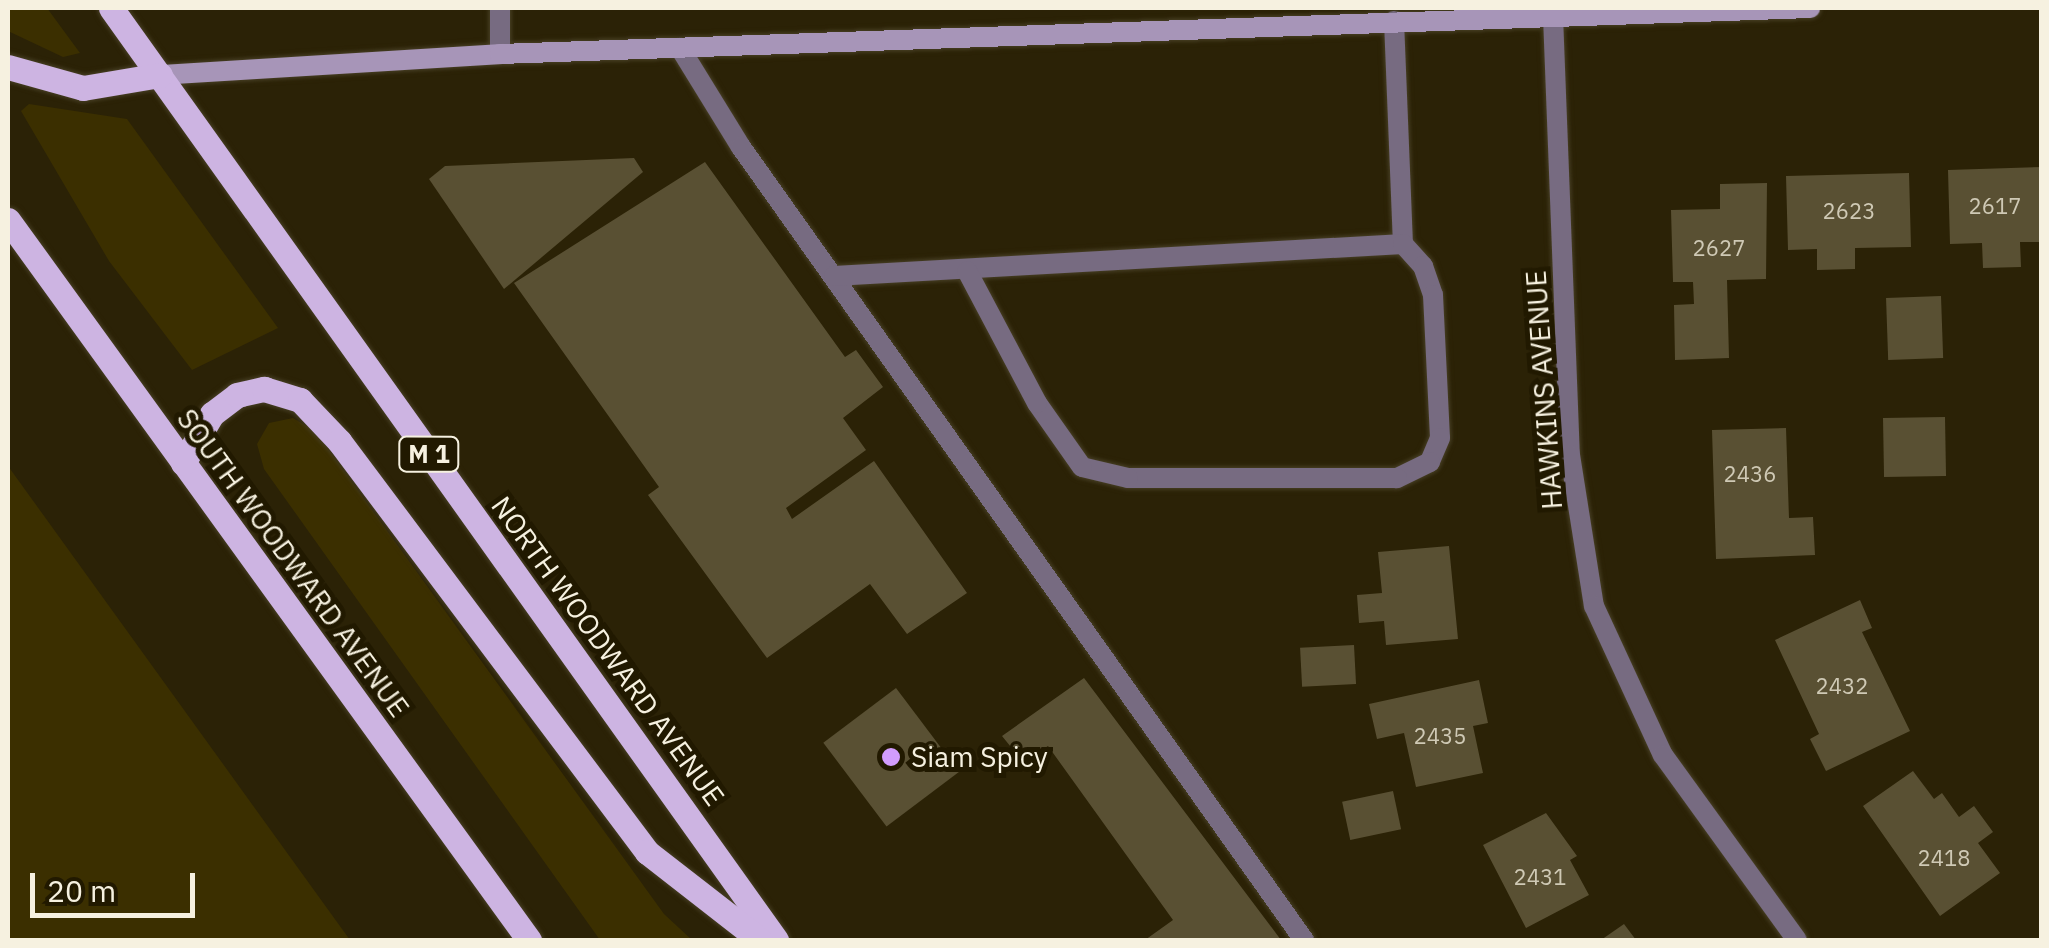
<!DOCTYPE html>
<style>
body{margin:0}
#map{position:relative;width:2049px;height:948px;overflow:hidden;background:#2b2206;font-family:"IBM Plex Sans",sans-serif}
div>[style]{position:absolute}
.green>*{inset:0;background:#3b2f00}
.building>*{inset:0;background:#595033;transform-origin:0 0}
.roads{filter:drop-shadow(0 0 2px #473f25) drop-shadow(0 0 2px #473f25)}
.lane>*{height:20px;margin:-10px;padding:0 10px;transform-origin:10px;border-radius:10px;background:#776b81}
.street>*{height:20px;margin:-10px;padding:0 10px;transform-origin:10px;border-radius:10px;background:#776b81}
.secondary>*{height:20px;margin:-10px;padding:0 10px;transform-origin:10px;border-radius:10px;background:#a795b8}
.primary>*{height:25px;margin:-12.5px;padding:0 12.5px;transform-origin:12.5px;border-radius:12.5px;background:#cdb4e2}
.dots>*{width:28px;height:28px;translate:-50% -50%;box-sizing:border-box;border:5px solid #211900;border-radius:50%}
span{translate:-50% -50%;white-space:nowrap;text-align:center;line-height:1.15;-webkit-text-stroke:10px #211900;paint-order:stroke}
.number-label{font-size:22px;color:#cfc9b5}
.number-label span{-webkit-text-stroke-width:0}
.shield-label span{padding:2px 8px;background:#211900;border:2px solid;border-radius:8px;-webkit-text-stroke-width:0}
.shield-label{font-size:25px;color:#f6f1e0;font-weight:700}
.street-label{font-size:28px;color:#f6f1e0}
.poi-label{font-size:28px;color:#f6f1e0}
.left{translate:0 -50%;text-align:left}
.frame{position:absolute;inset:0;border:10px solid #f6f1e0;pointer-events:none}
.scale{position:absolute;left:30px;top:873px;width:165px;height:45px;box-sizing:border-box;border:5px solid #f6f1e0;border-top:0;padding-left:12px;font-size:30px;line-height:35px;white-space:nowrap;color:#f6f1e0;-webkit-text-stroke:8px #211900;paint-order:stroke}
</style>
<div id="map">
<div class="green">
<i style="clip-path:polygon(8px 8px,47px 8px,80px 53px,63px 57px,8px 31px)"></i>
<i style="clip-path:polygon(29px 104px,127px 119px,278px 328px,192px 370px,109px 261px,21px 111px)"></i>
<i style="clip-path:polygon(293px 418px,315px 431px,664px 914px,692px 940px,600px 940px,264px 469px,257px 444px,269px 423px)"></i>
<i style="clip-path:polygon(8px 466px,350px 940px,8px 940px)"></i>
</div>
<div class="building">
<i style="clip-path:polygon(634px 158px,643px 172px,504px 289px,429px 179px,445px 166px)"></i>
<i style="clip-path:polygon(705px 162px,845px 357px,856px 350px,883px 387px,843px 418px,866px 450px,786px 508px,792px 519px,874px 461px,967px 593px,907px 634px,870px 584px,767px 658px,648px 495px,659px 487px,514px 283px)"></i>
<i style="clip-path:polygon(2042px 167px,2042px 242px,2020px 242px,2021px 267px,1983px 268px,1982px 243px,1950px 244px,1948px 170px)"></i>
<i style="clip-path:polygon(1909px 173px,1911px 247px,1855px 248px,1855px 269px,1817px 270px,1817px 249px,1788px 250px,1786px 176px)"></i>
<i style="clip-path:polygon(1767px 183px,1766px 279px,1727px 280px,1729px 358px,1675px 360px,1674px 305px,1694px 304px,1693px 282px,1673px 282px,1671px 210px,1720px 209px,1720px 184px)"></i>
<i style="left:1941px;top:296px;width:62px;height:55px;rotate:88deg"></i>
<i style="left:1945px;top:417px;width:59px;height:62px;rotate:89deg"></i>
<i style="clip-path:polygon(1786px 428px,1789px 518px,1813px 517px,1815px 555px,1716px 559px,1712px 430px)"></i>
<i style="clip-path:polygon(1449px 546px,1458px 639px,1386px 645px,1384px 621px,1359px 623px,1357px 595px,1382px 593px,1378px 552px)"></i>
<i style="clip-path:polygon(1860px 600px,1872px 628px,1862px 632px,1910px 731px,1826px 771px,1810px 739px,1819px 734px,1775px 640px)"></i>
<i style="left:1354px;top:645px;width:39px;height:54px;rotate:87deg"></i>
<i style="clip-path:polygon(1084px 678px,1266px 920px,1281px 940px,1145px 940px,1173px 920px,1048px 746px,1023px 762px,1002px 736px)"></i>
<i style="clip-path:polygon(1479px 680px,1488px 723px,1473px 726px,1483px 773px,1416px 787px,1404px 733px,1377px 739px,1369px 704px)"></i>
<i style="left:896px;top:688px;width:105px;height:91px;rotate:53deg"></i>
<i style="clip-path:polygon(1913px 771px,1934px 799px,1942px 793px,1959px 817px,1974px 806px,1993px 832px,1978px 843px,2000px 873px,1940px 916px,1863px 806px)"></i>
<i style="left:1393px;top:791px;width:39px;height:52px;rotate:78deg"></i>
<i style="clip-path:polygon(1546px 813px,1577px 856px,1570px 860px,1589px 895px,1526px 928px,1483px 845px)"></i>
<i style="clip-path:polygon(1624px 924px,1636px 940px,1601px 940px)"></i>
</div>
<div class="roads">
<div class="lane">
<i style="left:500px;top:8px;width:46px;rotate:90deg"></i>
<i style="left:1394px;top:21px;width:223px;rotate:87.7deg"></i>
<i style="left:680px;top:48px;width:116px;rotate:58.4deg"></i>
<i style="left:741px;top:147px;width:973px;rotate:54.63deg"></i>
<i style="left:834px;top:276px;width:570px;rotate:-3.22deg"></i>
<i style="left:1403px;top:244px;width:30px;rotate:48deg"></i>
<i style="left:1423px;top:266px;width:31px;rotate:71deg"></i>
<i style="left:1433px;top:295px;width:143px;rotate:87.2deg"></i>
<i style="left:1440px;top:438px;width:26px;rotate:113deg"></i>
<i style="left:1430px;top:462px;width:37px;rotate:154deg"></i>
<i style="left:1397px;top:478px;width:269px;rotate:180deg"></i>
<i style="left:1128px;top:478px;width:47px;rotate:-166.6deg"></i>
<i style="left:1082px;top:467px;width:78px;rotate:-125.1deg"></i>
<i style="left:1037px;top:403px;width:149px;rotate:-117.9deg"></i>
</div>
<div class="street">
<i style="left:1553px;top:16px;width:439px;rotate:87.8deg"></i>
<i style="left:1570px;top:455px;width:153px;rotate:81deg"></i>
<i style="left:1594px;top:606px;width:164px;rotate:65.2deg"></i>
<i style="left:1663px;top:755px;width:228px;rotate:54.1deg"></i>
</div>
<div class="secondary">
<i style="left:160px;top:75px;width:341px;rotate:-3.5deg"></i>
<i style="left:500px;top:54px;width:1311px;rotate:-2.01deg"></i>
</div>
<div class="primary">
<i style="left:111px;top:8px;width:1145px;rotate:54.49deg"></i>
<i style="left:8px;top:67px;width:78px;rotate:15.6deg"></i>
<i style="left:83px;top:88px;width:78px;rotate:-9.6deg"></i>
<i style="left:8px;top:220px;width:889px;rotate:54.11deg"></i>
<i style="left:183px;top:463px;width:57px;rotate:-59.4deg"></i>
<i style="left:212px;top:414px;width:31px;rotate:-37deg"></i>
<i style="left:237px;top:395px;width:28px;rotate:-13deg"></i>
<i style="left:264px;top:389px;width:38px;rotate:17deg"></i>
<i style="left:300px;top:400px;width:57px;rotate:46.4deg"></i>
<i style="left:339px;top:441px;width:514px;rotate:53.15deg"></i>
<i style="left:647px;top:852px;width:143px;rotate:37.9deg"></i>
</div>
</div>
<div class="dots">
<i style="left:891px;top:757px;background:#d29cfd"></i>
</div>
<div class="number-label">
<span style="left:1995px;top:206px">2617</span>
<span style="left:1849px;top:211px">2623</span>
<span style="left:1719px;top:248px">2627</span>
<span style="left:1750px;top:474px">2436</span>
<span style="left:1842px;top:686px">2432</span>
<span style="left:1440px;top:736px">2435</span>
<span style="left:1944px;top:858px">2418</span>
<span style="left:1540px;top:877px">2431</span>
</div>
<div class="shield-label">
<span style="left:429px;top:454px">M 1</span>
</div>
<div class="street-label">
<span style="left:1544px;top:390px;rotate:-94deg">HAWKINS AVENUE</span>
<span style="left:293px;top:563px;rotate:54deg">SOUTH WOODWARD AVENUE</span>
<span style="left:608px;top:651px;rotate:54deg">NORTH WOODWARD AVENUE</span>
</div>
<div class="poi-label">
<span class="left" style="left:911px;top:757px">Siam Spicy</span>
</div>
<div class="frame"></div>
<div class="scale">20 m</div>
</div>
